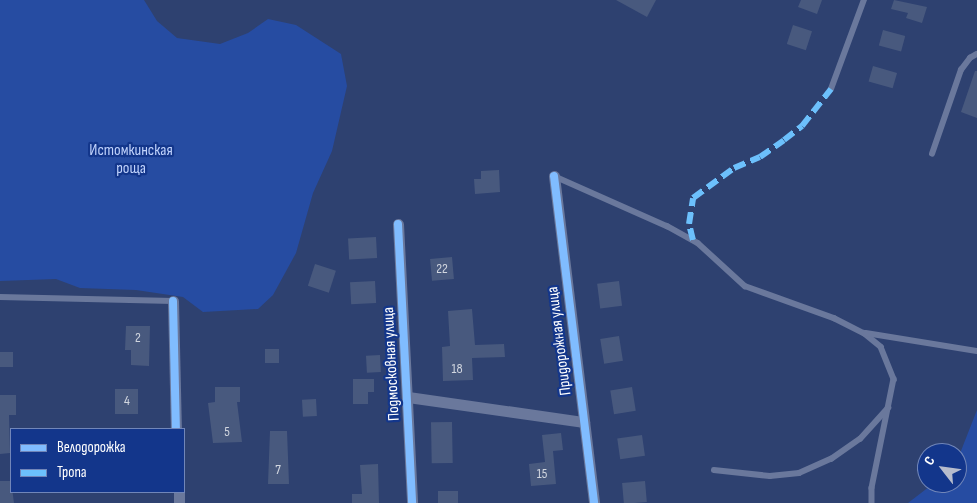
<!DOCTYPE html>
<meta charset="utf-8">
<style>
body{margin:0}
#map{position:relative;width:977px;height:503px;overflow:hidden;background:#2e4170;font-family:"Sofia Sans Condensed",sans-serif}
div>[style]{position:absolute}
.green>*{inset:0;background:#264ca2}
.building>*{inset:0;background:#48597e;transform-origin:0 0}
.service>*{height:5.5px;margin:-2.75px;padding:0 2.75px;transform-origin:2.75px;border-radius:2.75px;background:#6a789c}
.minor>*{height:11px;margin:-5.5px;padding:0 5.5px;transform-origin:5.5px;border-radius:5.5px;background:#6a789c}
.quiet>*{height:6px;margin-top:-3px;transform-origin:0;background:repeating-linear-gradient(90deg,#6cc0fc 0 12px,transparent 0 18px)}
.cycleway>*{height:8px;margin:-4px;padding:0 4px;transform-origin:4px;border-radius:4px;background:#80bcff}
span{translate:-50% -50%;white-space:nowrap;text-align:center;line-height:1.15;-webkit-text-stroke:4.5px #13368b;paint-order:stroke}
.number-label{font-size:14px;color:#d1d6df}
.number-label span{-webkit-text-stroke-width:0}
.park-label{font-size:16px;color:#c1d3fc}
.street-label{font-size:16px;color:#fff}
.legend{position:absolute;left:10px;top:428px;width:175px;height:65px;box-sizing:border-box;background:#13368b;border:1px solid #7186b9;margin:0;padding:6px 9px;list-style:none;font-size:15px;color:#fff}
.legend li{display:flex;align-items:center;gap:10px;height:25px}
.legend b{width:25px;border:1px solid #7186b9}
.north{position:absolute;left:917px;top:443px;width:50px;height:50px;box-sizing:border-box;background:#13368b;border:1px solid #7186b9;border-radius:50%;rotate:300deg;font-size:14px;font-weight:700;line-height:20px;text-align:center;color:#fff}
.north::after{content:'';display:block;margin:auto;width:18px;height:22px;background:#b6bccd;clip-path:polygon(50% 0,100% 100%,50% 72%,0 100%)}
</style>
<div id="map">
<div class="green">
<i style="clip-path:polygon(0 0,144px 0,157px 21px,177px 38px,220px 44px,248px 33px,268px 19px,296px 25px,341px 54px,347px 86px,332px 151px,313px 193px,296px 253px,273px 295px,258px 309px,203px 312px,183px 297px,136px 290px,80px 288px,56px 279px,0 281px)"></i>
<i style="clip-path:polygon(977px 410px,977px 503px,908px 503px,934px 483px,957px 483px,957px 461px)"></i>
</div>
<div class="building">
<i style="clip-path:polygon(616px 0,656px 0,647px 17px)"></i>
<i style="clip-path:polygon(801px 0,822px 0,817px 14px,798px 7px)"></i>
<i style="clip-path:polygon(894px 0,927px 7px,922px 23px,906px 18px,908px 13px,891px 9px)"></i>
<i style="left:793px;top:25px;width:20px;height:20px;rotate:18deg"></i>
<i style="left:883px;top:30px;width:23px;height:16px;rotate:15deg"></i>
<i style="left:873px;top:66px;width:25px;height:16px;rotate:16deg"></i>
<i style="clip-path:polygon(975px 71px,977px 71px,977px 118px,961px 112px)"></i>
<i style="clip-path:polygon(499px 170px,500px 192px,475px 194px,474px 179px,481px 179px,481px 171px)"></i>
<i style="left:376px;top:237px;width:21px;height:28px;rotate:87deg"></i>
<i style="left:452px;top:257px;width:22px;height:22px;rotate:85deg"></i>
<i style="left:315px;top:264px;width:22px;height:23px;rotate:18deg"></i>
<i style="left:375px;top:281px;width:22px;height:25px;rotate:87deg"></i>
<i style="left:619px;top:281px;width:25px;height:22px;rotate:83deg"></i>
<i style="clip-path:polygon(472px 309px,475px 345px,504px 344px,505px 357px,472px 358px,473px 380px,443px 381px,442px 347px,450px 346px,448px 311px)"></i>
<i style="clip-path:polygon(126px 326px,150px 326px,149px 366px,131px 365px,131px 350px,125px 350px)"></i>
<i style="left:619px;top:336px;width:25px;height:19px;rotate:81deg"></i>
<i style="left:265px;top:349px;width:14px;height:14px"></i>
<i style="left:0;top:352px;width:13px;height:15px"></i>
<i style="left:380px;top:355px;width:17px;height:14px;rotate:87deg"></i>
<i style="clip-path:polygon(353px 379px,374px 379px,374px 392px,368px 392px,368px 404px,353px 404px)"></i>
<i style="clip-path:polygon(215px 387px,240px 387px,240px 402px,237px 402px,242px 442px,213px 443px,208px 403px,215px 402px)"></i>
<i style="left:632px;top:387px;width:24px;height:22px;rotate:81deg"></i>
<i style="left:115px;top:389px;width:23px;height:25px"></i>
<i style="clip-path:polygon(0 395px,16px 395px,16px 415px,9px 415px,10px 453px,0 454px)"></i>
<i style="left:316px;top:399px;width:17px;height:14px;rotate:87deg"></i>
<i style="left:452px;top:422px;width:41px;height:21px;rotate:89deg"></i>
<i style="clip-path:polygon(270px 431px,287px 431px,289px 484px,268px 484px)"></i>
<i style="clip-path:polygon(561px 433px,563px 450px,553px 451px,556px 484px,531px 486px,529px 464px,545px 462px,542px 435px)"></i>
<i style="left:642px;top:435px;width:21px;height:25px;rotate:82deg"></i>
<i style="clip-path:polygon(378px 464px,379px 503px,352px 503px,352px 494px,362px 494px,360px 465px)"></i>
<i style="clip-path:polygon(0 481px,11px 481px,14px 503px,0 503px)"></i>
<i style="left:645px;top:481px;width:21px;height:23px;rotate:85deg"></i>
<i style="left:438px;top:491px;width:20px;height:12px"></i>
</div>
<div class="service">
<i style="left:831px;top:89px;width:95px;rotate:-69.7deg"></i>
<i style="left:932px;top:154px;width:89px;rotate:-71deg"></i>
<i style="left:961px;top:70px;width:15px;rotate:-53deg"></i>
<i style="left:970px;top:58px;width:8px;rotate:-30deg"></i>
<i style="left:554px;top:176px;width:124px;rotate:23.9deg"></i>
<i style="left:667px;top:226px;width:35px;rotate:29deg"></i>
<i style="left:698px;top:243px;width:64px;rotate:42.5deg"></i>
<i style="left:745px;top:286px;width:95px;rotate:19.8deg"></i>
<i style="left:834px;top:318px;width:34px;rotate:27deg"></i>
<i style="left:864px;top:333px;width:22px;rotate:39deg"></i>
<i style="left:881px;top:347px;width:35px;rotate:68deg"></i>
<i style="left:894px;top:379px;width:111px;rotate:101.4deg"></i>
<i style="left:872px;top:488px;width:15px;rotate:90deg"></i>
<i style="left:0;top:297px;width:173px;rotate:1.3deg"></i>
<i style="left:866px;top:333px;width:112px;rotate:9.2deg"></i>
<i style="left:714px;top:470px;width:56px;rotate:6.1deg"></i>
<i style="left:770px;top:476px;width:29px;rotate:-6deg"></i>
<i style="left:799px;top:473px;width:35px;rotate:-24deg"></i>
<i style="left:831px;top:459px;width:35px;rotate:-35deg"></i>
<i style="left:860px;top:439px;width:42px;rotate:-47.9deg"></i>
</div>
<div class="minor">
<i style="left:554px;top:176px;width:329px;rotate:83deg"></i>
<i style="left:398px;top:224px;width:279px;rotate:87.1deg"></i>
<i style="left:173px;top:301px;width:128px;rotate:88.7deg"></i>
<i style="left:408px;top:397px;width:178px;rotate:8.1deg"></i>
<i style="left:179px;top:492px;width:11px;rotate:90deg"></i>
</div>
<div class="quiet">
<i style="left:693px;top:240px;width:16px;rotate:-104deg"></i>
<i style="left:689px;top:224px;width:26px;rotate:-81deg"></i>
<i style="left:693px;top:198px;width:51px;rotate:-36.2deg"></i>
<i style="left:734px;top:168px;width:28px;rotate:-23deg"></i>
<i style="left:760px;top:157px;width:29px;rotate:-35deg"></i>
<i style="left:784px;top:140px;width:23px;rotate:-38deg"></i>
<i style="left:802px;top:126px;width:47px;rotate:-51.9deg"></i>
</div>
<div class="cycleway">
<i style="left:554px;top:176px;width:329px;rotate:83deg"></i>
<i style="left:398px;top:224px;width:279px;rotate:87.1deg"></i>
<i style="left:173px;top:301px;width:128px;rotate:88.7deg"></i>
</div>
<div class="number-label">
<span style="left:442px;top:269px">22</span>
<span style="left:138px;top:338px">2</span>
<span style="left:457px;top:369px">18</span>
<span style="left:127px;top:401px">4</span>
<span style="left:227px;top:432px">5</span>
<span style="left:278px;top:470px">7</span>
<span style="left:542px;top:474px">15</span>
</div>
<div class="park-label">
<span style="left:131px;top:160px">Истомкинская<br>роща</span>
</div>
<div class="street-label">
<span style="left:560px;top:341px;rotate:-97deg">Придорожная улица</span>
<span style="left:392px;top:364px;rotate:-93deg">Подмосковная улица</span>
</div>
<ul class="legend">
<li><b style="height:6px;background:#80bcff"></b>Велодорожка</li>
<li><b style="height:6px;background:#6cc0fc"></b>Тропа</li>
</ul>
<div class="north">С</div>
</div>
